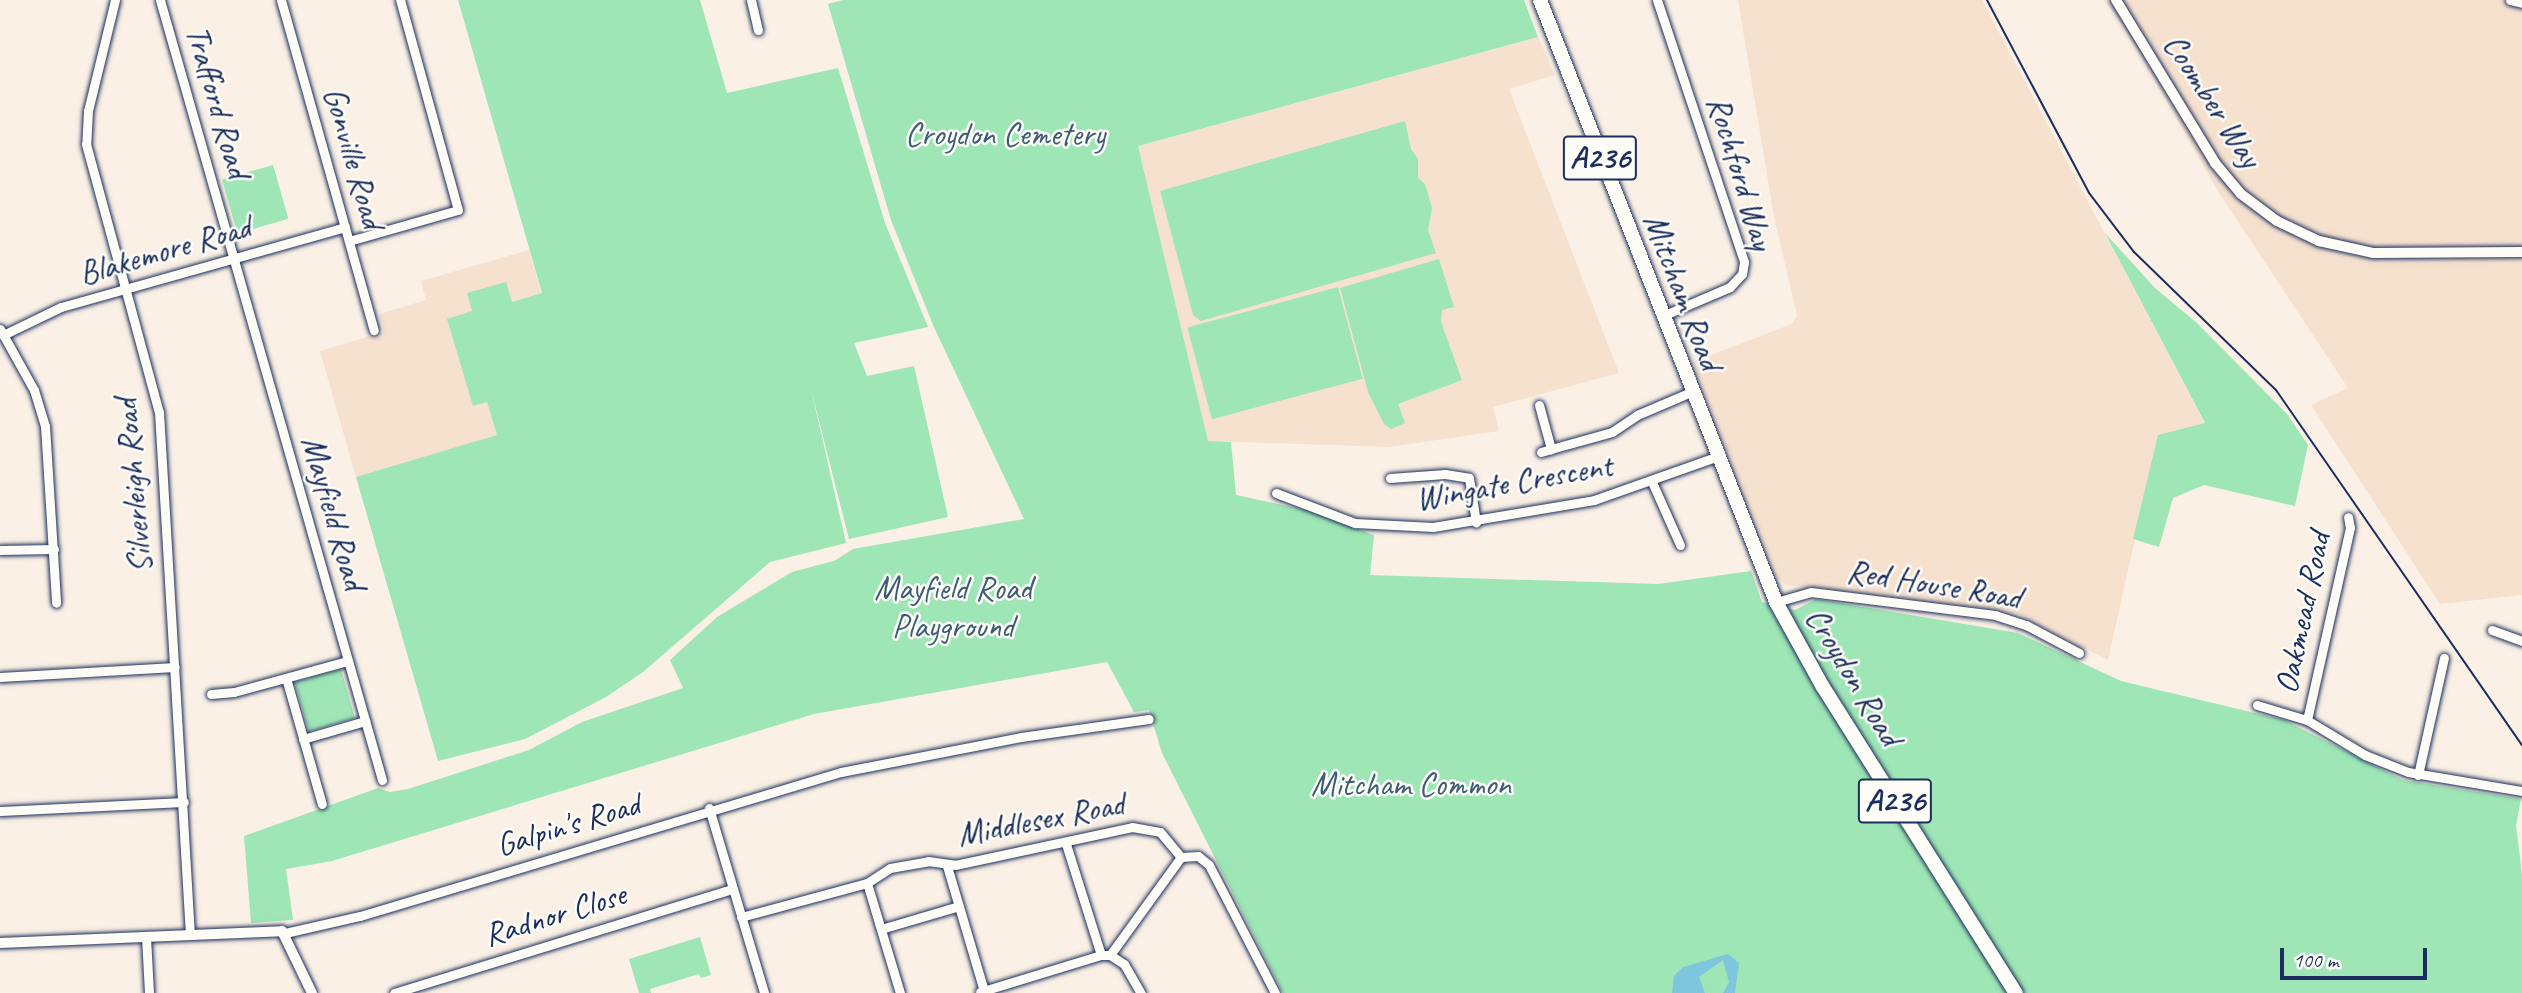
<!DOCTYPE html>
<style>
body{margin:0}
#map{position:relative;width:2522px;height:993px;overflow:hidden;background:#faf0e5;font-family:Caveat,sans-serif}
div>[style]{position:absolute}
.built>*{inset:0;background:#f6e1cf}
.green>*{inset:0;background:#9ee6b5;transform-origin:0 0}
.water>*{inset:0;background:#7ec5de}
.roads{filter:drop-shadow(0 0 2px #1b2f5e) drop-shadow(0 0 2px #1b2f5e)}
.minor>*{height:9px;margin:-4.5px;padding:0 4.5px;transform-origin:4.5px;border-radius:4.5px;background:#fdfcf7}
.tertiary>*{height:10px;margin:-5px;padding:0 5px;transform-origin:5px;border-radius:5px;background:#fdfcf7}
.primary>*{height:14px;margin:-7px;padding:0 7px;transform-origin:7px;border-radius:7px;background:#fdfcf7}
.tram>*{height:2px;margin:-1px;padding:0 1px;transform-origin:1px;border-radius:1px;background:#1b2f5e}
span{translate:-50% -50%;white-space:nowrap;text-align:center;line-height:1.15;-webkit-text-stroke:5px #fdfcf7;paint-order:stroke}
.shield-label span{padding:2px 5px;background:#fdfcf7;border:2px solid;border-radius:5px;-webkit-text-stroke-width:0}
.shield-label{font-size:32px;color:#1b2f5e;font-weight:700}
.street-label{font-size:33px;color:#1b2f5e}
.park-label{font-size:33px;color:#3c5d74}
.scale{position:absolute;left:2280px;top:948px;width:147px;height:32px;box-sizing:border-box;border:4px solid #1b2f5e;border-top:0;padding-left:9px;font-size:21px;line-height:24px;white-space:nowrap;color:#1b2f5e;-webkit-text-stroke:5px #fdfcf7;paint-order:stroke}
</style>
<div id="map">
<div class="built">
<i style="clip-path:polygon(1738px 0,1982px 0,2205px 424px,2158px 436px,2108px 660px,2018px 614px,1786px 585px,1777px 577px,1693px 362px,1792px 324px,1797px 315px,1774px 217px)"></i>
<i style="clip-path:polygon(2104px 0,2522px 0,2522px 595px,2440px 604px,2311px 405px,2348px 388px,2219px 193px,2123px 25px)"></i>
<i style="clip-path:polygon(1538px 37px,1555px 75px,1509px 89px,1619px 373px,1493px 407px,1499px 431px,1389px 447px,1208px 441px,1138px 146px)"></i>
<i style="clip-path:polygon(529px 250px,576px 413px,356px 477px,320px 351px,384px 332px,379px 314px,426px 300px,421px 281px)"></i>
</div>
<div class="green">
<i style="clip-path:polygon(458px 0,700px 0,727px 93px,838px 68px,885px 223px,928px 327px,854px 343px,867px 376px,914px 366px,948px 517px,849px 539px,811px 389px,846px 543px,770px 562px,643px 672px,606px 697px,525px 739px,438px 761px,356px 477px,497px 435px,487px 402px,473px 406px,447px 319px,472px 311px,467px 293px,506px 282px,512px 302px,542px 293px)"></i>
<i style="clip-path:polygon(843px 0,1524px 0,1538px 37px,1138px 146px,1208px 441px,1231px 442px,1236px 495px,1306px 510px,1374px 535px,1370px 575px,1658px 584px,1751px 571px,1762px 602px,1795px 610px,1816px 599px,2018px 633px,2121px 681px,2284px 720px,2403px 780px,2521px 799px,2516px 826px,2522px 874px,2522px 993px,1283px 993px,1162px 753px,1149px 710px,1134px 712px,1107px 662px,814px 714px,332px 861px,286px 869px,293px 920px,251px 923px,244px 836px,378px 788px,390px 792px,408px 789px,529px 750px,582px 722px,683px 688px,670px 660px,717px 617px,792px 572px,834px 561px,853px 549px,1024px 519px,933px 325px,891px 220px,828px 4px)"></i>
<i style="clip-path:polygon(1405px 121px,1411px 149px,1418px 159px,1418px 178px,1425px 184px,1432px 208px,1428px 230px,1436px 253px,1201px 321px,1193px 315px,1160px 191px)"></i>
<i style="left:273px;top:165px;width:56px;height:53px;rotate:74deg"></i>
<i style="clip-path:polygon(2105px 233px,2155px 288px,2197px 323px,2287px 414px,2308px 445px,2295px 506px,2204px 485px,2173px 498px,2159px 547px,2133px 539px,2158px 435px,2205px 423px)"></i>
<i style="clip-path:polygon(1439px 259px,1454px 307px,1442px 310px,1441px 322px,1462px 380px,1398px 404px,1405px 423px,1391px 429px,1384px 424px,1368px 392px,1340px 288px)"></i>
<i style="left:1338px;top:287px;width:95px;height:156px;rotate:75deg"></i>
<i style="left:341px;top:669px;width:51px;height:48px;rotate:74deg"></i>
<i style="clip-path:polygon(700px 937px,711px 975px,701px 978px,699px 974px,650px 989px,651px 993px,639px 993px,629px 959px)"></i>
</div>
<div class="water">
<i style="clip-path:polygon(1728px 954px,1739px 963px,1735px 993px,1723px 993px,1729px 982px,1723px 960px,1699px 977px,1705px 993px,1672px 993px,1674px 976px,1683px 967px)"></i>
</div>
<div class="roads">
<div class="minor">
<i style="left:115px;top:0;width:114px;rotate:103.7deg"></i>
<i style="left:88px;top:111px;width:33px;rotate:93deg"></i>
<i style="left:86px;top:144px;width:278px;rotate:74.8deg"></i>
<i style="left:159px;top:412px;width:524px;rotate:86.61deg"></i>
<i style="left:160px;top:0;width:811px;rotate:74.11deg"></i>
<i style="left:281px;top:0;width:343px;rotate:74.3deg"></i>
<i style="left:751px;top:0;width:31px;rotate:77deg"></i>
<i style="left:1657px;top:0;width:276px;rotate:71.6deg"></i>
<i style="left:1744px;top:262px;width:12px;rotate:99deg"></i>
<i style="left:1742px;top:274px;width:18px;rotate:133deg"></i>
<i style="left:1730px;top:287px;width:74px;rotate:156.9deg"></i>
<i style="left:2510px;top:0;width:12px;rotate:14deg"></i>
<i style="left:349px;top:241px;width:113px;rotate:-15.9deg"></i>
<i style="left:458px;top:210px;width:218px;rotate:-105.4deg"></i>
<i style="left:0;top:329px;width:70px;rotate:60.9deg"></i>
<i style="left:34px;top:390px;width:38px;rotate:73deg"></i>
<i style="left:45px;top:426px;width:177px;rotate:86.4deg"></i>
<i style="left:3px;top:335px;width:64px;rotate:-25.8deg"></i>
<i style="left:61px;top:307px;width:295px;rotate:-15.7deg"></i>
<i style="left:1539px;top:405px;width:46px;rotate:74.7deg"></i>
<i style="left:1551px;top:449px;width:63px;rotate:-15.6deg"></i>
<i style="left:1612px;top:432px;width:30px;rotate:-34deg"></i>
<i style="left:1637px;top:415px;width:59px;rotate:-23.1deg"></i>
<i style="left:1541px;top:452px;width:10px;rotate:-17deg"></i>
<i style="left:1390px;top:478px;width:55px;rotate:-4.2deg"></i>
<i style="left:1445px;top:474px;width:24px;rotate:9deg"></i>
<i style="left:1469px;top:478px;width:45px;rotate:81deg"></i>
<i style="left:1652px;top:482px;width:69px;rotate:66deg"></i>
<i style="left:1276px;top:493px;width:85px;rotate:20.8deg"></i>
<i style="left:1355px;top:523px;width:78px;rotate:2.9deg"></i>
<i style="left:1433px;top:527px;width:163px;rotate:-9.5deg"></i>
<i style="left:1594px;top:500px;width:132px;rotate:-19.5deg"></i>
<i style="left:0;top:550px;width:54px;rotate:-1.1deg"></i>
<i style="left:1776px;top:602px;width:36px;rotate:-16deg"></i>
<i style="left:1811px;top:592px;width:185px;rotate:7.1deg"></i>
<i style="left:1995px;top:615px;width:33px;rotate:18deg"></i>
<i style="left:2026px;top:625px;width:60px;rotate:27.8deg"></i>
<i style="left:2492px;top:630px;width:32px;rotate:20deg"></i>
<i style="left:0;top:677px;width:175px;rotate:-3.3deg"></i>
<i style="left:286px;top:678px;width:131px;rotate:74.1deg"></i>
<i style="left:211px;top:694px;width:23px;rotate:-5deg"></i>
<i style="left:234px;top:692px;width:117px;rotate:-15.3deg"></i>
<i style="left:2257px;top:705px;width:52px;rotate:16.7deg"></i>
<i style="left:2307px;top:720px;width:68px;rotate:31.1deg"></i>
<i style="left:2365px;top:755px;width:46px;rotate:21.6deg"></i>
<i style="left:2408px;top:772px;width:116px;rotate:9.5deg"></i>
<i style="left:2307px;top:720px;width:197px;rotate:-77.4deg"></i>
<i style="left:2350px;top:528px;width:11px;rotate:-100deg"></i>
<i style="left:303px;top:739px;width:65px;rotate:-16.2deg"></i>
<i style="left:2418px;top:775px;width:120px;rotate:-77.5deg"></i>
<i style="left:709px;top:808px;width:193px;rotate:73.4deg"></i>
<i style="left:0;top:811px;width:184px;rotate:-2.8deg"></i>
<i style="left:1066px;top:844px;width:116px;rotate:72.5deg"></i>
<i style="left:1101px;top:955px;width:9px"></i>
<i style="left:1110px;top:955px;width:17px;rotate:33deg"></i>
<i style="left:1124px;top:964px;width:34px;rotate:60deg"></i>
<i style="left:1181px;top:857px;width:17px;rotate:-3deg"></i>
<i style="left:1198px;top:856px;width:14px;rotate:39deg"></i>
<i style="left:1209px;top:865px;width:144px;rotate:62.7deg"></i>
<i style="left:947px;top:866px;width:130px;rotate:73.5deg"></i>
<i style="left:867px;top:883px;width:115px;rotate:73.3deg"></i>
<i style="left:741px;top:917px;width:131px;rotate:-15.1deg"></i>
<i style="left:867px;top:883px;width:27px;rotate:-33deg"></i>
<i style="left:890px;top:868px;width:39px;rotate:-10deg"></i>
<i style="left:928px;top:861px;width:27px;rotate:8deg"></i>
<i style="left:955px;top:865px;width:181px;rotate:-12.1deg"></i>
<i style="left:1132px;top:827px;width:28px;rotate:10deg"></i>
<i style="left:1160px;top:832px;width:33px;rotate:50deg"></i>
<i style="left:881px;top:929px;width:81px;rotate:-16.4deg"></i>
<i style="left:285px;top:933px;width:77px;rotate:-12.8deg"></i>
<i style="left:360px;top:916px;width:502px;rotate:-16.67deg"></i>
<i style="left:841px;top:772px;width:183px;rotate:-11deg"></i>
<i style="left:1021px;top:737px;width:129px;rotate:-8deg"></i>
<i style="left:146px;top:937px;width:56px;rotate:86.9deg"></i>
<i style="left:1110px;top:955px;width:121px;rotate:-54.1deg"></i>
<i style="left:980px;top:992px;width:127px;rotate:-17deg"></i>
<i style="left:394px;top:993px;width:354px;rotate:-17.1deg"></i>
</div>
<div class="tertiary">
<i style="left:2116px;top:0;width:191px;rotate:58.7deg"></i>
<i style="left:2215px;top:163px;width:40px;rotate:50deg"></i>
<i style="left:2241px;top:194px;width:45px;rotate:36.9deg"></i>
<i style="left:2277px;top:221px;width:47px;rotate:25.5deg"></i>
<i style="left:2319px;top:241px;width:55px;rotate:12.5deg"></i>
<i style="left:2373px;top:253px;width:149px;rotate:-0.4deg"></i>
<i style="left:0;top:943px;width:282px;rotate:-2.4deg"></i>
<i style="left:282px;top:931px;width:69px;rotate:64.2deg"></i>
</div>
<div class="primary">
<i style="left:1540px;top:0;width:647px;rotate:68.59deg"></i>
<i style="left:1776px;top:602px;width:97px;rotate:61.1deg"></i>
<i style="left:1823px;top:687px;width:362px;rotate:57.8deg"></i>
</div>
</div>
<div class="tram">
<i style="left:1987px;top:0;width:218px;rotate:62.1deg"></i>
<i style="left:2089px;top:193px;width:74px;rotate:52.7deg"></i>
<i style="left:2134px;top:252px;width:198px;rotate:44.2deg"></i>
<i style="left:2276px;top:390px;width:432px;rotate:55.3deg"></i>
</div>
<div class="shield-label">
<span style="left:1600px;top:158px">A236</span>
<span style="left:1895px;top:801px">A236</span>
</div>
<div class="street-label">
<span style="left:2212px;top:101px;rotate:57deg">Coomber Way</span>
<span style="left:217px;top:102px;rotate:74deg">Trafford Road</span>
<span style="left:353px;top:158px;rotate:74deg">Gonville Road</span>
<span style="left:1740px;top:173px;rotate:73deg">Rochford Way</span>
<span style="left:165px;top:251px;rotate:-16deg">Blakemore Road</span>
<span style="left:1682px;top:292px;rotate:69deg">Mitcham Road</span>
<span style="left:1514px;top:483px;rotate:-10deg">Wingate Crescent</span>
<span style="left:134px;top:486px;rotate:-95deg">Silverleigh Road</span>
<span style="left:333px;top:513px;rotate:74deg">Mayfield Road</span>
<span style="left:1934px;top:585px;rotate:9deg">Red House Road</span>
<span style="left:2303px;top:613px;rotate:-78deg">Oakmead Road</span>
<span style="left:1853px;top:677px;rotate:59deg">Croydon Road</span>
<span style="left:1041px;top:820px;rotate:-11deg">Middlesex Road</span>
<span style="left:568px;top:825px;rotate:-17deg">Galpin's Road</span>
<span style="left:555px;top:915px;rotate:-17deg">Radnor Close</span>
</div>
<div class="park-label">
<span style="left:1005px;top:135px">Croydon Cemetery</span>
<span style="left:953px;top:608px">Mayfield Road<br>Playground</span>
<span style="left:1411px;top:785px">Mitcham Common</span>
</div>
<div class="scale">100 m</div>
</div>
